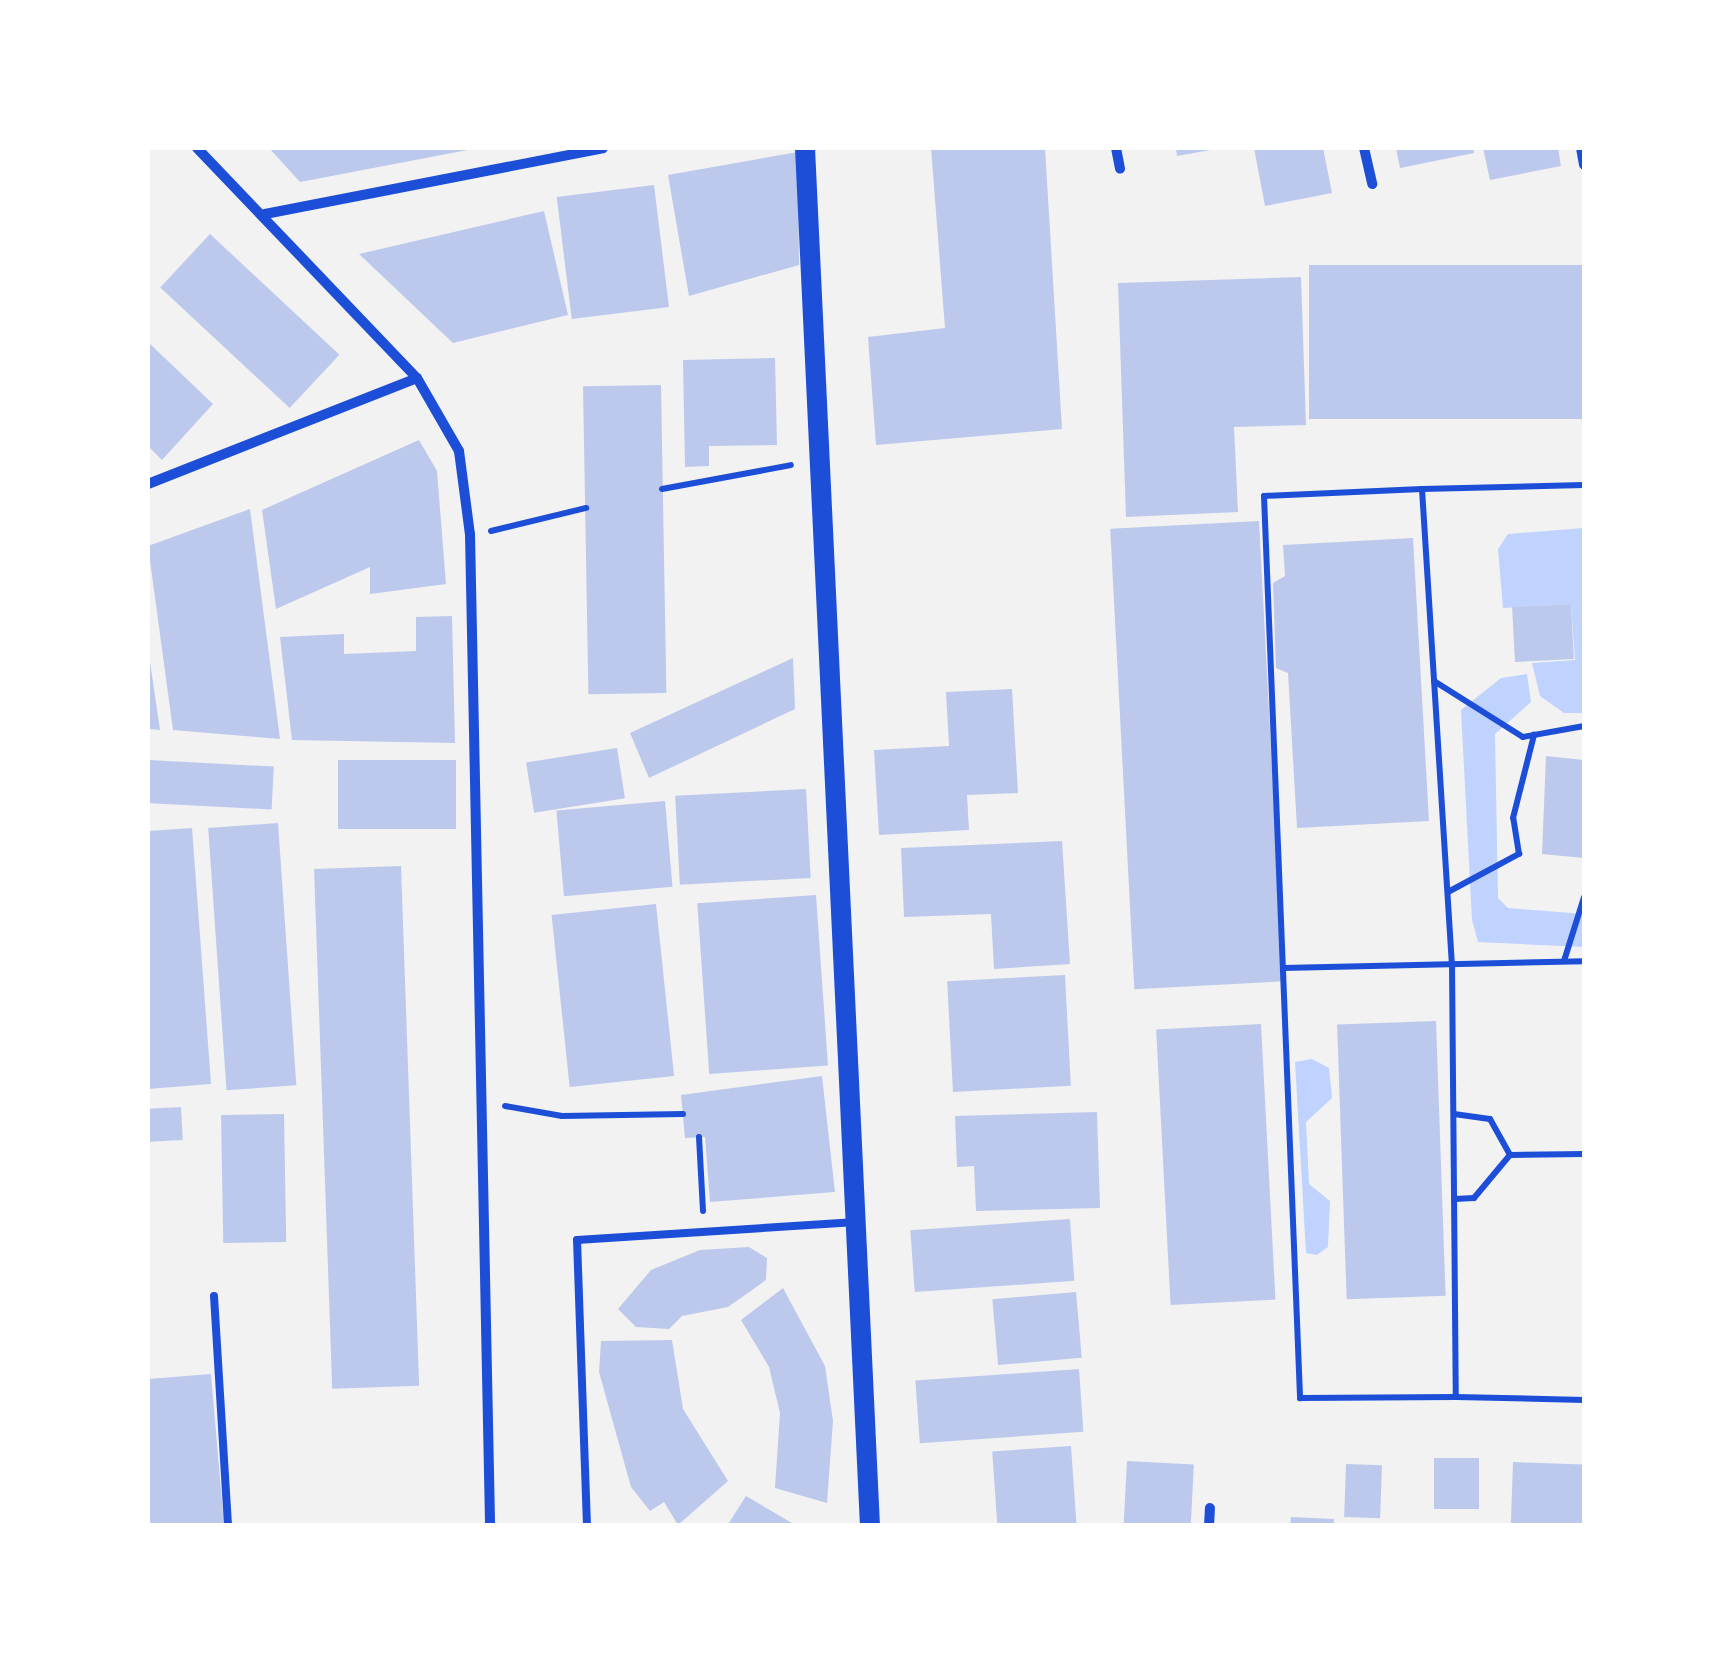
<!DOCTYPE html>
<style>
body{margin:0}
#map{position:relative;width:1732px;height:1673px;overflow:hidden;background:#f2f2f2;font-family:Poppins,sans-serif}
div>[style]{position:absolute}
.water>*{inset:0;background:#bfd3fe}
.building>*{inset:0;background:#bdc9ec;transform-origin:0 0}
.path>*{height:6px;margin:-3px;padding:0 3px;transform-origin:3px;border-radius:3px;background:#1d4ed8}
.service>*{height:8px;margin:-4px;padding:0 4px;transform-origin:4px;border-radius:4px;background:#1d4ed8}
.minor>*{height:10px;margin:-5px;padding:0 5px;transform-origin:5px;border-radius:5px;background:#1d4ed8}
.secondary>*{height:20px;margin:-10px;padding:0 10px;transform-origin:10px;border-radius:10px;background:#1d4ed8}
span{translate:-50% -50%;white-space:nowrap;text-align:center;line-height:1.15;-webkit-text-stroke:8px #fff;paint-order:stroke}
.frame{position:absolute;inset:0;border:150px solid #fff;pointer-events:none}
</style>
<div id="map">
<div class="water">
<i style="clip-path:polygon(1584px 528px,1584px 713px,1564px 713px,1540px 696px,1532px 663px,1575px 660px,1571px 604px,1503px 608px,1498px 549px,1508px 534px)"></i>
<i style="clip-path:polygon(1527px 674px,1531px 702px,1495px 734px,1498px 898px,1508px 908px,1584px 914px,1584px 947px,1478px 942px,1472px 920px,1461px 710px,1501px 678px)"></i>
<i style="clip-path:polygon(1312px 1059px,1329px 1068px,1332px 1098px,1306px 1122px,1309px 1184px,1330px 1201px,1328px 1247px,1317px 1255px,1306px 1253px,1295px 1062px)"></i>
</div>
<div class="building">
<i style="clip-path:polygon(269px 148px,473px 148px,473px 149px,300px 182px)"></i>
<i style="clip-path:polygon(931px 148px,1045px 148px,1062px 429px,876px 445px,868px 337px,945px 328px)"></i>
<i style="clip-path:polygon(1176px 148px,1216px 148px,1216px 149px,1177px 156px)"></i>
<i style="clip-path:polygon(1254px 148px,1323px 148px,1332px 193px,1265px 206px)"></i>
<i style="clip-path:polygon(1396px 148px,1473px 148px,1474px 153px,1400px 168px)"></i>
<i style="clip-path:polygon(1483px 148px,1558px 148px,1561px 166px,1490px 180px)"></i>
<i style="clip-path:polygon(798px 152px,799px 265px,689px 296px,668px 175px)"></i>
<i style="left:654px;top:185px;width:123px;height:98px;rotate:83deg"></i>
<i style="clip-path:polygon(544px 211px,568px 315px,453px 343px,359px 254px)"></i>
<i style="left:210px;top:234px;width:177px;height:73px;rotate:43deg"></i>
<i style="left:1584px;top:265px;width:154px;height:275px;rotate:90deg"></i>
<i style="clip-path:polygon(1301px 277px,1306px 425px,1234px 427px,1238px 512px,1126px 517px,1118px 283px)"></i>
<i style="clip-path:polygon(148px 342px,213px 404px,162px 460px,148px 446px)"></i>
<i style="clip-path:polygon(775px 358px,777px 445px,709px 446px,709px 466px,685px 467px,683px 360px)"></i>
<i style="left:661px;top:385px;width:308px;height:78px;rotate:89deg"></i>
<i style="clip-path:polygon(419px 440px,437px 471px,446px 584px,370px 594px,370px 567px,276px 609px,262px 510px)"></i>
<i style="clip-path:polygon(250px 509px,280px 739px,173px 730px,148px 546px)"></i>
<i style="left:1259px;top:521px;width:461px;height:149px;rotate:87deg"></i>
<i style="clip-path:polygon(1413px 538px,1429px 821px,1297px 828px,1288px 673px,1276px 668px,1273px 583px,1285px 576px,1283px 545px)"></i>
<i style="left:1571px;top:604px;width:55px;height:59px;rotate:87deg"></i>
<i style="clip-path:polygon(452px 616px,455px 743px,292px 740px,280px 637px,344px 634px,344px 654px,416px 651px,416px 617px)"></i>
<i style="clip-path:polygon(793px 658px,795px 709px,649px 778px,630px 733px)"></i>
<i style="clip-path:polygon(148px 662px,150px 662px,160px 730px,148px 729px)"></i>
<i style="clip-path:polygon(1012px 689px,1018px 793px,967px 795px,969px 830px,879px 835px,874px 750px,949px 746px,946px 692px)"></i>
<i style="left:617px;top:748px;width:51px;height:92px;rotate:81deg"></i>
<i style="clip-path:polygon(1546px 756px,1584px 760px,1584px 858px,1542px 854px)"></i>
<i style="left:148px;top:760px;width:126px;height:43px;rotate:3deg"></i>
<i style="left:456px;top:760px;width:69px;height:118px;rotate:90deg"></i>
<i style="left:806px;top:789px;width:89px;height:131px;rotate:87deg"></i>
<i style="left:665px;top:801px;width:86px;height:109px;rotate:85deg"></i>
<i style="left:278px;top:823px;width:263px;height:70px;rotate:86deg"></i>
<i style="clip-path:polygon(192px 828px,211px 1084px,148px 1089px,148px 831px)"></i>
<i style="clip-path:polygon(1062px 841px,1070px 964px,994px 969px,991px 914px,904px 917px,901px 848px)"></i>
<i style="left:401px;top:866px;width:520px;height:87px;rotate:88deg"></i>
<i style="left:816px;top:895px;width:171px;height:119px;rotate:86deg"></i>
<i style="left:656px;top:904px;width:173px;height:105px;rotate:84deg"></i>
<i style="left:1065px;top:975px;width:111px;height:118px;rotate:87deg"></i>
<i style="left:1436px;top:1021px;width:275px;height:99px;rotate:88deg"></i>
<i style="left:1261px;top:1024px;width:276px;height:105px;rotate:87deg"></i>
<i style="clip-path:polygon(822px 1076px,835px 1192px,710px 1202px,705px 1137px,685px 1138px,681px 1095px)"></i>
<i style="left:181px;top:1107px;width:33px;height:33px;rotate:87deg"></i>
<i style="clip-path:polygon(1097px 1112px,1100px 1208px,976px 1211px,974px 1166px,957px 1167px,955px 1116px)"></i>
<i style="left:284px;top:1114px;width:128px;height:63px;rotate:89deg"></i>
<i style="left:1070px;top:1219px;width:62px;height:160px;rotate:86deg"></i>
<i style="clip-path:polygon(749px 1247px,767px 1258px,766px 1280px,728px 1307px,682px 1316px,669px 1329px,636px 1327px,618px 1309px,651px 1270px,700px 1250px)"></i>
<i style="clip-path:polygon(783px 1288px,825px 1366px,833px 1421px,827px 1503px,775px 1488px,780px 1413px,769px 1367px,741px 1320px)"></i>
<i style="left:1076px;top:1292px;width:66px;height:84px;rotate:85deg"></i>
<i style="clip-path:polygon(672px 1340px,683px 1409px,728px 1481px,678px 1525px,664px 1502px,650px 1511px,631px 1487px,599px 1372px,601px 1341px)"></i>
<i style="left:1079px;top:1369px;width:63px;height:164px;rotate:86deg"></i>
<i style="clip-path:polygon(211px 1374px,224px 1526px,148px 1526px,148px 1379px)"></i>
<i style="left:1071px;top:1446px;width:80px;height:79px;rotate:86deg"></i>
<i style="left:1434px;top:1458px;width:45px;height:51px"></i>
<i style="left:1127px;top:1461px;width:67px;height:65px;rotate:3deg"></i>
<i style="left:1513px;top:1462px;width:71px;height:64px;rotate:2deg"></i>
<i style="left:1346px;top:1464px;width:36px;height:53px;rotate:2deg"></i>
<i style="clip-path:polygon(746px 1496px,797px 1526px,727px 1526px)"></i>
<i style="clip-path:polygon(1291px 1517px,1334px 1519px,1334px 1526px,1290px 1526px)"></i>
</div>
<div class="path">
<i style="left:1584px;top:485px;width:162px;rotate:178.6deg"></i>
<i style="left:1422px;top:489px;width:476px;rotate:86.4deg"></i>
<i style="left:1452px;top:964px;width:433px;rotate:89.5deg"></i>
<i style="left:1456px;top:1397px;width:128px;rotate:1.3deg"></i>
<i style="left:662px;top:489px;width:131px;rotate:-10.5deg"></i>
<i style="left:1422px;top:489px;width:158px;rotate:177.5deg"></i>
<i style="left:1264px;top:496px;width:903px;rotate:87.71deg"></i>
<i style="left:1300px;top:1398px;width:156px;rotate:-0.4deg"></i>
<i style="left:491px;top:531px;width:98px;rotate:-13.6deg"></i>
<i style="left:1434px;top:681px;width:105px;rotate:32.2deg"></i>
<i style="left:1523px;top:737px;width:62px;rotate:-10.2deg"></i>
<i style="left:1448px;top:892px;width:81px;rotate:-28.2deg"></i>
<i style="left:1519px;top:854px;width:36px;rotate:-99deg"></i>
<i style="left:1513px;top:818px;width:86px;rotate:-75.8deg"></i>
<i style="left:1564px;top:961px;width:67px;rotate:-72.6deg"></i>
<i style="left:1283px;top:968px;width:301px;rotate:-1.3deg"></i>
<i style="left:505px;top:1106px;width:58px;rotate:10deg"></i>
<i style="left:562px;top:1116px;width:121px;rotate:-0.9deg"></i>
<i style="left:1454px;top:1114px;width:36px;rotate:8deg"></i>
<i style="left:1490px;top:1119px;width:41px;rotate:60.9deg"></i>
<i style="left:699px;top:1137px;width:74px;rotate:86.9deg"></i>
<i style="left:1455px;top:1199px;width:19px;rotate:-3deg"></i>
<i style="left:1474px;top:1198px;width:56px;rotate:-50.1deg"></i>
<i style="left:1510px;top:1155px;width:74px;rotate:-0.8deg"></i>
</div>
<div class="service">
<i style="left:214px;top:1296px;width:230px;rotate:86.5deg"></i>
<i style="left:587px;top:1526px;width:286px;rotate:-92deg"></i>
<i style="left:577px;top:1240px;width:276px;rotate:-3.7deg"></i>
</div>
<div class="minor">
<i style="left:197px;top:148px;width:318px;rotate:46.3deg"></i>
<i style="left:417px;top:378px;width:84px;rotate:60.1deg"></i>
<i style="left:459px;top:451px;width:84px;rotate:82.5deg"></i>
<i style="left:470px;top:534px;width:992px;rotate:88.84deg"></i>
<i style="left:1116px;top:148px;width:21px;rotate:79deg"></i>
<i style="left:1364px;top:148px;width:37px;rotate:77deg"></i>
<i style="left:1581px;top:148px;width:17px;rotate:80deg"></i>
<i style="left:265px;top:214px;width:344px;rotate:-11deg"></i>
<i style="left:148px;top:484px;width:289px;rotate:-21.5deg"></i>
<i style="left:1209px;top:1526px;width:18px;rotate:-87deg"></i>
</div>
<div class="secondary">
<i style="left:805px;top:148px;width:1380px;rotate:87.3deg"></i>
</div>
<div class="frame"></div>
</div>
